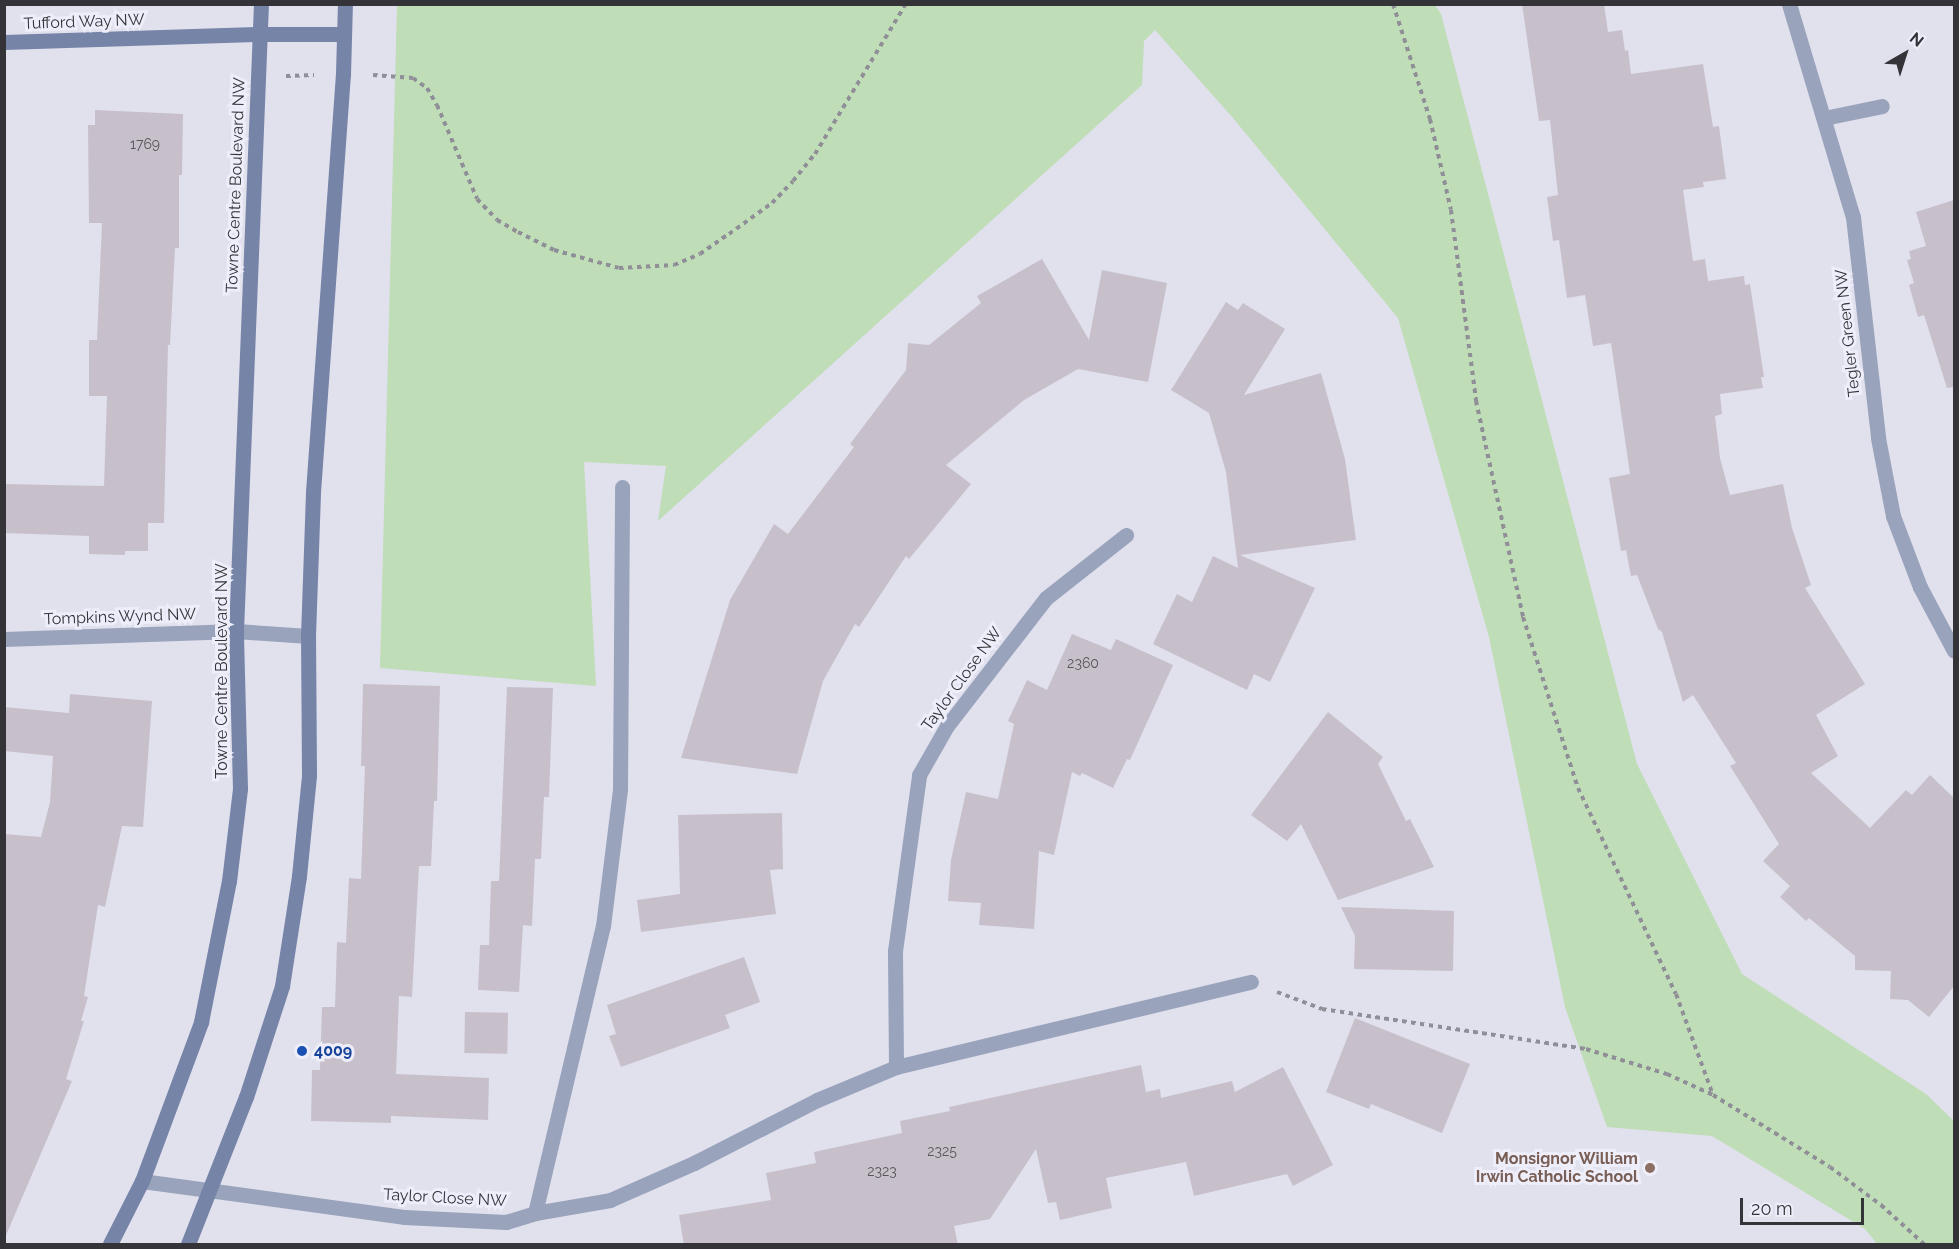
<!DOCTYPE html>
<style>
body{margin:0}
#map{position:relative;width:1959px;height:1249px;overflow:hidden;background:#e1e0ed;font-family:Raleway,sans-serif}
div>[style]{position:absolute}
.green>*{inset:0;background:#bfddb6}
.building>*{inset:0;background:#c7c0cb;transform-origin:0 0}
.path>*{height:4px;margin-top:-2px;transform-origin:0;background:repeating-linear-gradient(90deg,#908f98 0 4.5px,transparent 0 9px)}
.lane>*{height:15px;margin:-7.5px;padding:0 7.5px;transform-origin:7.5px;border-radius:7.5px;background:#99a3bc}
.street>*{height:15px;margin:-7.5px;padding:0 7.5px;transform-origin:7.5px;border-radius:7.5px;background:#99a3bc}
.secondary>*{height:15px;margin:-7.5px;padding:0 7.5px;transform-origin:7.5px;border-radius:7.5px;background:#7684a8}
.dots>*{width:16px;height:16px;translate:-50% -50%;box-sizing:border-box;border:3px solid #eeeefa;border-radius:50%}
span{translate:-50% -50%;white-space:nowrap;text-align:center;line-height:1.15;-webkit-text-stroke:6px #eeeefa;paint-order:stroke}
.number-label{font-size:14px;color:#58565d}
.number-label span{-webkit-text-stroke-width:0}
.street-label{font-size:16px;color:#333338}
.transit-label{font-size:16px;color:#164399;font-weight:700}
.left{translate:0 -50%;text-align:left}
.education-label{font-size:16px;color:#785e54;font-weight:700}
.right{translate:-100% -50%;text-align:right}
.frame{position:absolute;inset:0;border:6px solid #333338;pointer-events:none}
.north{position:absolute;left:1875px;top:24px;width:60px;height:60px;-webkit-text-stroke:4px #eeeefa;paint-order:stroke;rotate:39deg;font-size:16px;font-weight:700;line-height:24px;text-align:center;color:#333338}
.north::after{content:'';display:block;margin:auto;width:21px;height:27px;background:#333338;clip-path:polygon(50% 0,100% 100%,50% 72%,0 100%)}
.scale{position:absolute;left:1740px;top:1198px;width:124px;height:27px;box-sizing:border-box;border:3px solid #333338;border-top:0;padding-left:8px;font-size:18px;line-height:21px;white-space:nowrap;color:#333338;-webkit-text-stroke:4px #eeeefa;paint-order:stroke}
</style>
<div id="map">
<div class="green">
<i style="clip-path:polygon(397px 5px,1435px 5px,1441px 14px,1637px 764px,1742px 974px,1926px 1094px,1954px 1121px,1954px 1244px,1877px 1244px,1865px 1229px,1712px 1136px,1607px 1127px,1565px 1007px,1489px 637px,1398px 318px,1233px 118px,1155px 30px,1144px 41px,1142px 85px,658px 521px,666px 466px,584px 462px,596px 686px,380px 668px)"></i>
</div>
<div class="building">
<i style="clip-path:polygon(1522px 4px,1604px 4px,1608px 32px,1622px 30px,1625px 51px,1628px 50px,1631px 74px,1703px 64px,1713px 127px,1719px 126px,1726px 179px,1703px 182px,1704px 187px,1683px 190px,1693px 261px,1705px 259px,1708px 281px,1744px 276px,1745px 285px,1750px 284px,1764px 377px,1761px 377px,1763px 388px,1720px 394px,1722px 414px,1715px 416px,1720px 458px,1730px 495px,1783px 484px,1792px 528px,1811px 585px,1805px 588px,1865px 684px,1816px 715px,1838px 756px,1811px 773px,1870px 828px,1906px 790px,1912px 795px,1930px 775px,1954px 798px,1954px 986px,1929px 1017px,1908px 1000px,1890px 999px,1891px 971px,1855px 970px,1855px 956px,1809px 918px,1806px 921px,1780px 897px,1790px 886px,1763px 861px,1779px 844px,1730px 766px,1736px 763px,1693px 695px,1683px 702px,1662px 632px,1658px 629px,1637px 575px,1631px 576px,1626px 550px,1621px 551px,1609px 478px,1630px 474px,1611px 343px,1593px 346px,1585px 295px,1567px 298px,1559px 240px,1553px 241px,1547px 197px,1558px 195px,1550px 120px,1539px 121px)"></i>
<i style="clip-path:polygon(95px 110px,183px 114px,182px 175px,179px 175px,179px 248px,175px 248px,170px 345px,168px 345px,164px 523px,148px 523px,148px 551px,125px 551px,125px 555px,89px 554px,89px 536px,4px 533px,4px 484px,104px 486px,107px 396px,89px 396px,89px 340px,97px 340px,102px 223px,89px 223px,88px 125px,95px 125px)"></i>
<i style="clip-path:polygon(1954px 200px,1954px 387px,1947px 388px,1924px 315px,1918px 317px,1909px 285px,1914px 283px,1907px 260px,1911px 259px,1909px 251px,1926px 246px,1916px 212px)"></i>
<i style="clip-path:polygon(1042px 259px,1089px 340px,1102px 270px,1167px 283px,1148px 382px,1078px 369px,1024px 400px,946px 465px,971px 484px,909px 559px,906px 556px,859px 627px,855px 624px,823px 681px,797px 774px,681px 758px,730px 600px,774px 524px,788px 534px,854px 447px,850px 444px,906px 370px,908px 343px,929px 345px,981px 303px,977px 296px)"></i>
<i style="clip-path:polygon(1226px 302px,1238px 310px,1243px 303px,1285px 329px,1244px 395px,1321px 373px,1345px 459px,1356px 540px,1240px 555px,1315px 588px,1270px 682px,1254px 674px,1247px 690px,1153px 644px,1177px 594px,1192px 602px,1213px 556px,1238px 568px,1226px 472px,1209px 413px,1171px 390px)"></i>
<i style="clip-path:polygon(1072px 634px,1111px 650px,1116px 639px,1173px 665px,1130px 760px,1127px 759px,1113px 788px,1082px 773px,1080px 776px,1072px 772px,1054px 855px,1039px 851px,1034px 929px,979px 925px,981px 903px,948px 901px,951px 860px,966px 792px,998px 799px,1014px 724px,1008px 721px,1027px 680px,1047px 690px)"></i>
<i style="clip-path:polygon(363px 684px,440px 686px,437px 801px,434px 801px,431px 866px,419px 866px,412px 997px,399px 996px,396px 1074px,489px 1078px,488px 1120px,391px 1116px,391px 1123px,311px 1121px,312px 1070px,320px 1070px,322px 1007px,335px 1007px,337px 942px,346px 943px,349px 878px,361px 879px,365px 766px,361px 766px)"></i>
<i style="clip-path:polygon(507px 687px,553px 688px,549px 797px,544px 797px,541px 859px,535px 859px,532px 926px,523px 925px,519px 992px,478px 990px,480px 945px,489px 945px,491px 881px,499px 881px)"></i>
<i style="clip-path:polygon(70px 694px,152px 701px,143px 827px,122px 826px,105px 907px,98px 905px,84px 996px,88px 997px,81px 1021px,84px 1021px,66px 1079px,72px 1081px,4px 1240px,4px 834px,41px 837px,50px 802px,53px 756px,4px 751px,4px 707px,69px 713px)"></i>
<i style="clip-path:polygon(1328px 712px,1383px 757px,1378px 764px,1406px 821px,1410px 819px,1434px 867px,1338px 900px,1301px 824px,1287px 841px,1251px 815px)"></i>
<i style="clip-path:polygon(782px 813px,783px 869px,770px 870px,776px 914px,641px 932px,637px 900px,680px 894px,678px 815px)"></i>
<i style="clip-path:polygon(1341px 907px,1454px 911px,1453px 971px,1354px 969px,1355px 936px)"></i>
<i style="clip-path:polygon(744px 957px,760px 1002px,725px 1015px,730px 1028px,621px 1067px,609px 1036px,616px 1034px,607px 1005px)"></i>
<i style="left:465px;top:1012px;width:43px;height:41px;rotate:1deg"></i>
<i style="clip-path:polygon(1355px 1018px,1470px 1064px,1442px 1133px,1371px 1104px,1369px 1109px,1326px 1092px)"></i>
<i style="clip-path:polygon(1141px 1065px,1146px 1092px,1160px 1089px,1161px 1098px,1232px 1081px,1235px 1092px,1283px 1067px,1333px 1165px,1293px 1186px,1287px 1174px,1194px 1196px,1186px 1162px,1106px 1178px,1112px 1208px,1060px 1220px,1056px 1202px,1048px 1203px,1036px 1149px,990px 1219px,954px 1226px,958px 1245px,684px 1245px,679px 1215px,771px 1200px,766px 1173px,816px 1163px,814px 1152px,902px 1133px,900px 1121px,950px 1111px,949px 1107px)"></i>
</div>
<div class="path">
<i style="left:1393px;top:4px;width:121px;rotate:72.2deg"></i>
<i style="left:1430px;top:119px;width:93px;rotate:77deg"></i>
<i style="left:1451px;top:210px;width:193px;rotate:82.5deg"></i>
<i style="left:1476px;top:401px;width:221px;rotate:77.7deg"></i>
<i style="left:1523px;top:617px;width:180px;rotate:72.2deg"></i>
<i style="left:1578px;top:788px;width:228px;rotate:64.6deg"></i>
<i style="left:1676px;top:994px;width:108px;rotate:69.9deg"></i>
<i style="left:373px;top:75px;width:40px;rotate:4.3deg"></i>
<i style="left:413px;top:78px;width:17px;rotate:36deg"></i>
<i style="left:427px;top:88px;width:20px;rotate:60deg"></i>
<i style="left:437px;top:105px;width:102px;rotate:66.9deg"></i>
<i style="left:477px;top:199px;width:29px;rotate:46deg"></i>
<i style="left:497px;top:220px;width:24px;rotate:30deg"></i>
<i style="left:518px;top:232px;width:40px;rotate:26.6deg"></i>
<i style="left:554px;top:250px;width:67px;rotate:15.5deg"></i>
<i style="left:619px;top:268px;width:55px;rotate:-3.1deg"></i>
<i style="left:674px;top:265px;width:28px;rotate:-23deg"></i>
<i style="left:700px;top:254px;width:35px;rotate:-35deg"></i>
<i style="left:729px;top:234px;width:53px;rotate:-35.8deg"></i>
<i style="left:772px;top:203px;width:30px;rotate:-46deg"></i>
<i style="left:793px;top:181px;width:35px;rotate:-51deg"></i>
<i style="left:815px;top:154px;width:175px;rotate:-58.8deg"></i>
<i style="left:286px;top:76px;width:28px;rotate:-2deg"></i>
<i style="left:1277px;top:992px;width:48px;rotate:20.7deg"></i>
<i style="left:1322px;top:1009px;width:267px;rotate:8.6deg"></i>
<i style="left:1586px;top:1049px;width:85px;rotate:17.2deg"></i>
<i style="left:1667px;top:1074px;width:51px;rotate:24.5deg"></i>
<i style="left:1713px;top:1095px;width:137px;rotate:31.6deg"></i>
<i style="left:1830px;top:1167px;width:64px;rotate:36.7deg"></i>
<i style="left:1881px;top:1205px;width:58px;rotate:42.2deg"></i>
</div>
<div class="lane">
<i style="left:535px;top:1213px;width:295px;rotate:-76.7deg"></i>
<i style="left:603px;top:926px;width:138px;rotate:-82.9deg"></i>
<i style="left:620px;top:789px;width:302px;rotate:-89.6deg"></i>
</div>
<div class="street">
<i style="left:1789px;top:4px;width:222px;rotate:73.3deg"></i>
<i style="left:1853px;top:217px;width:222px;rotate:83.5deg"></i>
<i style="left:1878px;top:438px;width:79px;rotate:79.1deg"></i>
<i style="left:1893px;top:516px;width:76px;rotate:69.2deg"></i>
<i style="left:1920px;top:587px;width:72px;rotate:62deg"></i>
<i style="left:1824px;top:118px;width:59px;rotate:-11.7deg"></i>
<i style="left:4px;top:639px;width:232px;rotate:-2deg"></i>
<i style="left:236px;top:631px;width:72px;rotate:4deg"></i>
<i style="left:896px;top:1067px;width:116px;rotate:-90.5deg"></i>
<i style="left:895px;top:951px;width:178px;rotate:-82.2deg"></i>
<i style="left:919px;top:775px;width:56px;rotate:-60.3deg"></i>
<i style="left:947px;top:726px;width:162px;rotate:-52.3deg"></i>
<i style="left:1046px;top:598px;width:102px;rotate:-38.2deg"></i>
<i style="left:142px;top:1181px;width:264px;rotate:7.8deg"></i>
<i style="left:404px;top:1217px;width:102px;rotate:2.8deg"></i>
<i style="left:506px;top:1222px;width:30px;rotate:-17deg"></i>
<i style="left:535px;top:1213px;width:76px;rotate:-9.8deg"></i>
<i style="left:610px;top:1200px;width:92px;rotate:-23.8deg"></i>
<i style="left:694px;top:1163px;width:138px;rotate:-27.1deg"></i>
<i style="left:817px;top:1100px;width:86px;rotate:-22.7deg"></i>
<i style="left:896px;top:1067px;width:365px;rotate:-13.5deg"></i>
</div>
<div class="secondary">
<i style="left:4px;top:42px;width:256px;rotate:-1.8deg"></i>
<i style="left:260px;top:34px;width:84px"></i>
<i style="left:110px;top:1244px;width:71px;rotate:-63.1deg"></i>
<i style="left:142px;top:1181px;width:170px;rotate:-69.6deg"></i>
<i style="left:201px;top:1022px;width:144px;rotate:-78.8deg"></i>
<i style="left:229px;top:881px;width:93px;rotate:-83.2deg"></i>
<i style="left:240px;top:789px;width:158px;rotate:-91.5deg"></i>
<i style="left:236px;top:631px;width:627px;rotate:-87.72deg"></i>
<i style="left:188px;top:1244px;width:158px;rotate:-68.5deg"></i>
<i style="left:246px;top:1097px;width:117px;rotate:-72deg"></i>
<i style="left:282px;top:986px;width:111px;rotate:-81.2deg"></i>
<i style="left:299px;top:876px;width:101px;rotate:-84.3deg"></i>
<i style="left:309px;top:775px;width:139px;rotate:-90.4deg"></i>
<i style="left:308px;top:636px;width:144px;rotate:-88deg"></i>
<i style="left:313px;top:492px;width:419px;rotate:-85.9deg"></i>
<i style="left:343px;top:74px;width:70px;rotate:-88.4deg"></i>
</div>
<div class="dots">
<i style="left:302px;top:1051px;background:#1a4fb4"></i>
<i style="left:1650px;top:1168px;background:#8d6e63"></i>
</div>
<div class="number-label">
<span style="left:145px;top:144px">1769</span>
<span style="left:1083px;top:663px">2360</span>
<span style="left:942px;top:1151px">2325</span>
<span style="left:882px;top:1171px">2323</span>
</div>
<div class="street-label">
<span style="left:84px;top:22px;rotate:-2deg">Tufford Way NW</span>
<span style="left:236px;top:185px;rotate:-88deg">Towne Centre Boulevard NW</span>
<span style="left:1848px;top:333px;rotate:-96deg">Tegler Green NW</span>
<span style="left:120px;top:617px;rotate:-2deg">Tompkins Wynd NW</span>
<span style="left:222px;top:671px;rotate:-90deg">Towne Centre Boulevard NW</span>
<span style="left:962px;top:679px;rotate:-54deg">Taylor Close NW</span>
<span style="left:445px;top:1198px;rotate:3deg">Taylor Close NW</span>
</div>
<div class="transit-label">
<span class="left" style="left:314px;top:1051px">4009</span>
</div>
<div class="education-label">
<span class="right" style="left:1638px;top:1168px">Monsignor William<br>Irwin Catholic School</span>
</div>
<div class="frame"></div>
<div class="north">N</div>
<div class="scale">20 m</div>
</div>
